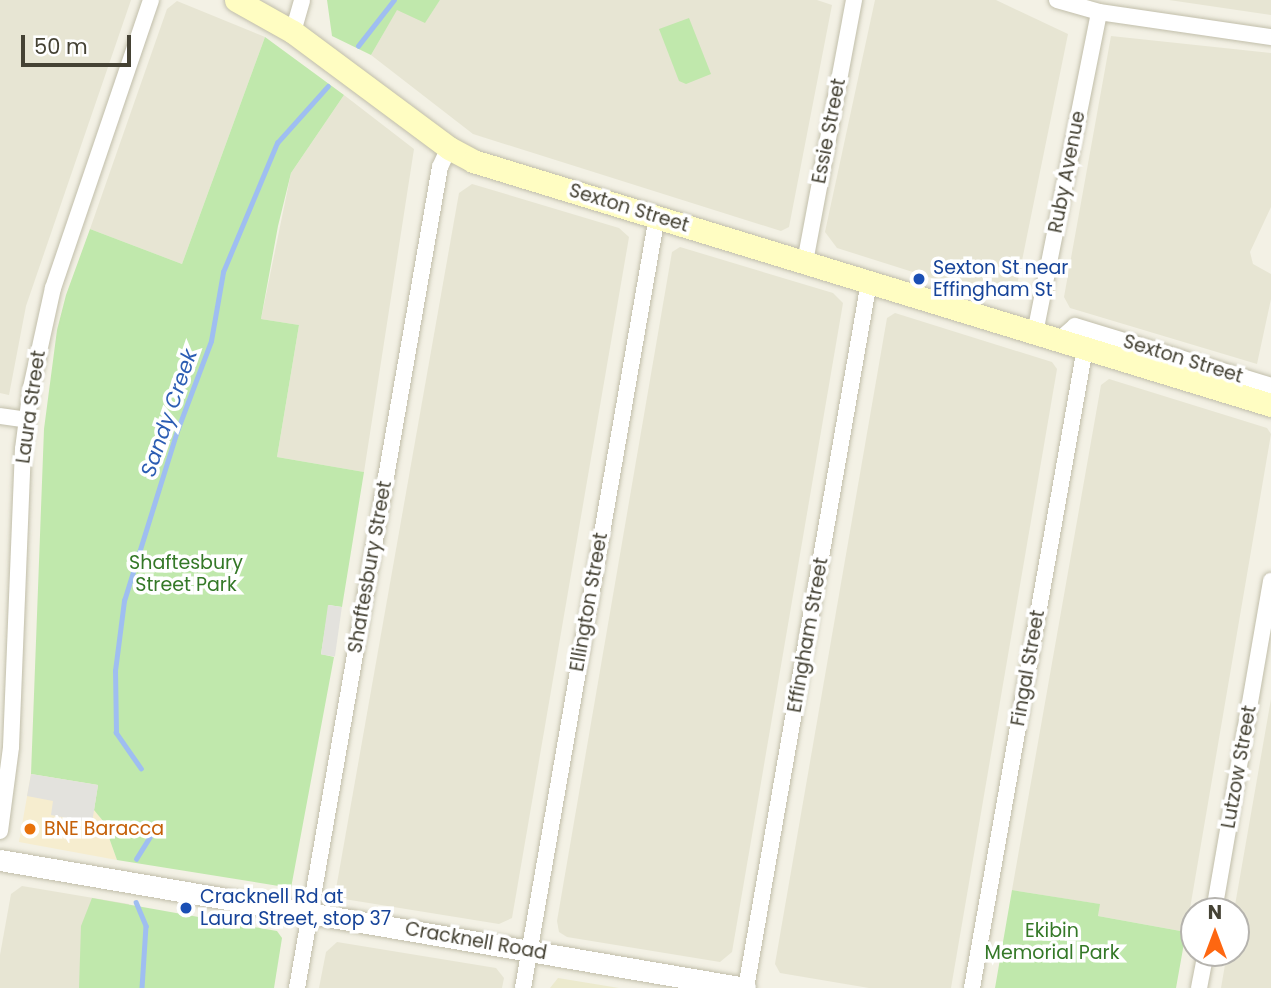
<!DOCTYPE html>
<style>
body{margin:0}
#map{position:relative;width:1271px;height:988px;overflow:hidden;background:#f3f1e5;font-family:Poppins,sans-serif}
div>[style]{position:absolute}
.residential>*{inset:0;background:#e7e5d3}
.commercial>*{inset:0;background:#f6edcf}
.education>*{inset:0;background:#eceace}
.green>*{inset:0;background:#c0e8ac}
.parking>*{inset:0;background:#e3e2dd;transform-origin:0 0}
.stream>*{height:4.5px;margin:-2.25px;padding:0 2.25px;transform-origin:2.25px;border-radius:2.25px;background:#9fbef1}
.roads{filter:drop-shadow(0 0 2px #c1beaa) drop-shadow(0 0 2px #c1beaa)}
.minor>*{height:16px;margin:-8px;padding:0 8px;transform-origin:8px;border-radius:8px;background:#fff}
.tertiary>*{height:21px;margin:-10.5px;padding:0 10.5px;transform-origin:10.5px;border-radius:10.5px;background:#fff}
.secondary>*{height:23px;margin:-11.5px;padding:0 11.5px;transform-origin:11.5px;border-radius:11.5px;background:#fffdc2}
.dots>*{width:19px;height:19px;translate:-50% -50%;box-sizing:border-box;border:4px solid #fff;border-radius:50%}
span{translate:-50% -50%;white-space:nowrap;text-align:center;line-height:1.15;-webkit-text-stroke:7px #fff;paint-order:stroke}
.street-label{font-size:19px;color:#454234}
.transit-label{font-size:19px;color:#164399}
.left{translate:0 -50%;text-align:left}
.park-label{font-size:19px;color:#347827}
.food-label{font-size:19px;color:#c56008}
.water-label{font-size:21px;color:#2c5db3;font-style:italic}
.north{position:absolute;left:1180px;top:897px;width:70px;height:70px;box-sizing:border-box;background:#fff;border:2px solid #b5b3ae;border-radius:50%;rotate:0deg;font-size:19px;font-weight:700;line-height:28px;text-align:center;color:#454234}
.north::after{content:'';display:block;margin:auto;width:24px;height:32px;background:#fe6711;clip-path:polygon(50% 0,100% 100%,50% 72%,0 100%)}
.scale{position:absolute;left:21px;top:35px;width:110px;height:32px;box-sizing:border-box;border:4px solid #454234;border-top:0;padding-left:9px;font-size:21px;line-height:24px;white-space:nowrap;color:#454234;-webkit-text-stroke:5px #fff;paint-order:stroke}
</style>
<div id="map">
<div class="residential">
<i style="clip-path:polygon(0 0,131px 0,26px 306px,9px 395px,0 393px)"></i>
<i style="clip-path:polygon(440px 0,817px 0,832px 5px,789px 227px,781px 231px,473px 134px,371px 55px,397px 9px,425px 22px)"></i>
<i style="clip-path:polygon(875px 0,996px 0,1068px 34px,1014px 300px,995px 298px,837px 248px,825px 232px)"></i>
<i style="clip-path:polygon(1169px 0,1271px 0,1271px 15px)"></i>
<i style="clip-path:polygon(177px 1px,265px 37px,182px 264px,90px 229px,167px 9px)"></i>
<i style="clip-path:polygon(1111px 36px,1271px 53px,1271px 207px,1250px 252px,1253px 264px,1271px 274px,1271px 299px,1257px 364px,1070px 308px,1064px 297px)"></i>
<i style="clip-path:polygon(344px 95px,414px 149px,364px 472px,277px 457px,299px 325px,261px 319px,291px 173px)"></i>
<i style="clip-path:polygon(472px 184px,619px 228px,629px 237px,512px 918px,499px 924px,344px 899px,336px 889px,459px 193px)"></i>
<i style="clip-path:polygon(680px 247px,833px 293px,843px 303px,732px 952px,720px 962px,567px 937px,559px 932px,557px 921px,672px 252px)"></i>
<i style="clip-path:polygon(895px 313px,1052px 362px,1057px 369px,951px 988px,869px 988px,780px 973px,775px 964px,887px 318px)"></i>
<i style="clip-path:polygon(1109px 379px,1267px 428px,1271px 434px,1186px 932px,1098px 916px,1099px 904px,1012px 890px,1101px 385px)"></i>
<i style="clip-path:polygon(1271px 699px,1271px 988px,1221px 988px,1227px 953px,1236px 953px,1234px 911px)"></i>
<i style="clip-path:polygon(22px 886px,129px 904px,116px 988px,0 988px,0 955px,11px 894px)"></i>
<i style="clip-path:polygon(337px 942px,496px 968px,504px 978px,502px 988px,319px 988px,326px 952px)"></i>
</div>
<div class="commercial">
<i style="clip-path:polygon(31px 774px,98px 785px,94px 809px,103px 821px,117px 860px,19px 842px)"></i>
</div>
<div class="education">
<i style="clip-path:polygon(558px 978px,619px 988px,550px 988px)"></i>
</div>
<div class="green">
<i style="clip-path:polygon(327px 0,440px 0,425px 23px,397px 10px,371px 55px,332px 36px)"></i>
<i style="clip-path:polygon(689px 18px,711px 74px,686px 84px,679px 81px,659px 29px)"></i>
<i style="clip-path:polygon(265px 37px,344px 95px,291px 173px,278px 226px,261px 319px,299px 325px,277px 457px,364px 472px,342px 607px,329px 605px,321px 654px,334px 657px,291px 888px,117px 860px,103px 821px,94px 810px,98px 785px,31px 774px,44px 429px,57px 330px,66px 295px,90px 229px,182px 264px)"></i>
<i style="clip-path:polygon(1012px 890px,1100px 904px,1098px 916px,1186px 932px,1176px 988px,995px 988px)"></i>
<i style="clip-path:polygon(92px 898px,277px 931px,282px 938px,274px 988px,79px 988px,81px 926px)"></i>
</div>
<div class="parking">
<i style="left:328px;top:605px;width:14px;height:50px;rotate:8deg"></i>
<i style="clip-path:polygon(31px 774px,98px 785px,92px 823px,51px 815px,53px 801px,27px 796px)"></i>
</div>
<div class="stream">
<i style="left:358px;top:46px;width:58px;rotate:-52deg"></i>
<i style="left:141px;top:769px;width:44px;rotate:-124.8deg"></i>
<i style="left:116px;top:733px;width:62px;rotate:-90.9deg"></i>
<i style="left:115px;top:671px;width:71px;rotate:-82.7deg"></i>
<i style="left:124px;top:601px;width:178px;rotate:-72.7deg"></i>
<i style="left:177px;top:431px;width:96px;rotate:-69.3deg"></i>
<i style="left:211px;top:341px;width:70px;rotate:-80.1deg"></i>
<i style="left:223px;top:272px;width:140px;rotate:-67.3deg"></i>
<i style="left:277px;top:143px;width:76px;rotate:-48.2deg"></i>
<i style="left:136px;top:859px;width:31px;rotate:-58deg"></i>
<i style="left:136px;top:902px;width:26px;rotate:67deg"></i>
<i style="left:146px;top:926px;width:62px;rotate:93.7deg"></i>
</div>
<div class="roads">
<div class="minor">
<i style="left:1057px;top:0;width:44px;rotate:15.9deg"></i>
<i style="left:1099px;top:12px;width:174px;rotate:8.3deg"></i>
<i style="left:293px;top:32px;width:33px;rotate:-74deg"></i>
<i style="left:805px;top:262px;width:267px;rotate:-79.4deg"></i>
<i style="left:1035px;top:333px;width:327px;rotate:-78.7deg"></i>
<i style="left:1059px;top:340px;width:21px;rotate:-41deg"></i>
<i style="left:1075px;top:326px;width:205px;rotate:17deg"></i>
<i style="left:0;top:416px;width:27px;rotate:8deg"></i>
<i style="left:0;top:831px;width:85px;rotate:-82.5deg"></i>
<i style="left:11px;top:747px;width:298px;rotate:-87.7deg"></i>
<i style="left:23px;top:449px;width:62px;rotate:-82.5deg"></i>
<i style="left:31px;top:388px;width:102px;rotate:-77.6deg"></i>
<i style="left:53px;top:288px;width:304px;rotate:-71.2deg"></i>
<i style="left:1214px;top:911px;width:335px;rotate:-80.2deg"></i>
<i style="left:297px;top:988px;width:833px;rotate:-80.12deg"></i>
<i style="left:440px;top:167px;width:21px;rotate:-65deg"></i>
<i style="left:523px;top:988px;width:784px;rotate:-80.15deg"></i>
<i style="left:746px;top:988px;width:717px;rotate:-80.12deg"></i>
<i style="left:972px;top:988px;width:650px;rotate:-79.99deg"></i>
<i style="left:1199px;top:988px;width:36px;rotate:-79deg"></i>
</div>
<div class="tertiary">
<i style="left:0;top:860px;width:756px;rotate:9.75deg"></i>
</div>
<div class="secondary">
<i style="left:236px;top:0;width:65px;rotate:29.3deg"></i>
<i style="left:293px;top:32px;width:194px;rotate:36.6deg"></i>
<i style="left:449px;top:148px;width:27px;rotate:28deg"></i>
<i style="left:473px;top:161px;width:834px;rotate:17deg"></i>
</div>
</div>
<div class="dots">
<i style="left:919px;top:279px;background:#1a4fb4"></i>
<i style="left:30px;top:829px;background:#e8710a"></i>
<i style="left:186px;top:908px;background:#1a4fb4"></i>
</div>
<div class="street-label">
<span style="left:829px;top:131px;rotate:-79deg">Essie Street</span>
<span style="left:1067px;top:172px;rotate:-79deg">Ruby Avenue</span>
<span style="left:629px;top:208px;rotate:17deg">Sexton Street</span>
<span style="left:1183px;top:359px;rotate:17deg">Sexton Street</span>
<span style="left:31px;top:407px;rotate:-82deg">Laura Street</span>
<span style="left:370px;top:567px;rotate:-80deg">Shaftesbury Street</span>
<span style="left:589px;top:602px;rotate:-80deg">Ellington Street</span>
<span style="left:808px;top:635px;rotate:-80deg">Effingham Street</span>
<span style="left:1028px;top:668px;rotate:-80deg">Fingal Street</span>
<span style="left:1239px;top:767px;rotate:-80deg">Lutzow Street</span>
<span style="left:476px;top:941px;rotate:10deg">Cracknell Road</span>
</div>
<div class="transit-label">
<span class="left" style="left:933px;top:279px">Sexton St near<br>Effingham St</span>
<span class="left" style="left:200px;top:908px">Cracknell Rd at<br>Laura Street, stop 37</span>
</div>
<div class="park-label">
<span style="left:186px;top:574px">Shaftesbury<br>Street Park</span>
<span style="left:1052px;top:942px">Ekibin<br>Memorial Park</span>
</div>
<div class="food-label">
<span class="left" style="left:44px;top:829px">BNE Baracca</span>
</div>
<div class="water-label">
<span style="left:169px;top:413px;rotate:-71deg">Sandy Creek</span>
</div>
<div class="north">N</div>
<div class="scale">50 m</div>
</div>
